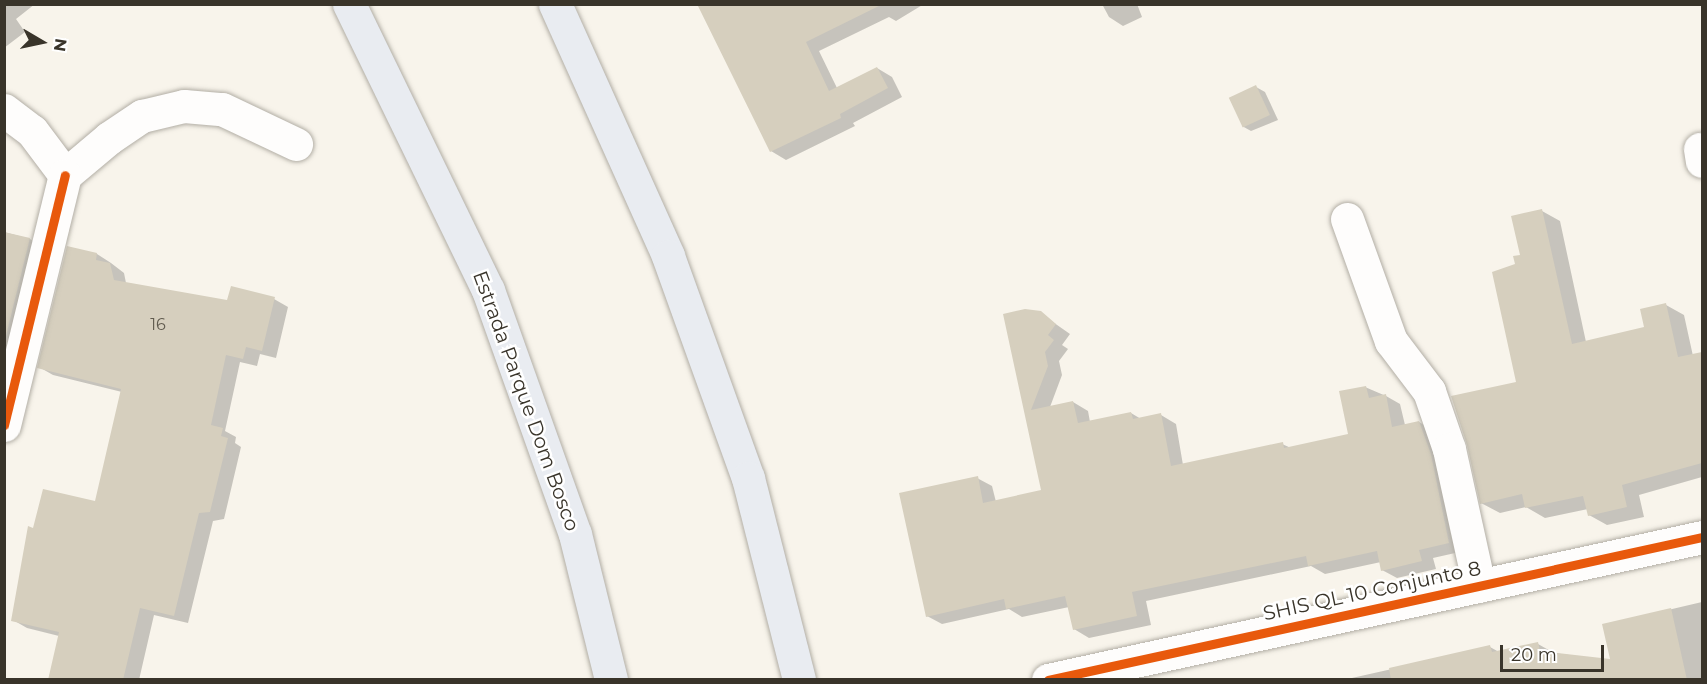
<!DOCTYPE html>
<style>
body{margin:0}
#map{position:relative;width:1707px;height:684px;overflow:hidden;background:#f8f4eb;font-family:Montserrat,sans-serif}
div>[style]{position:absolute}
.shadow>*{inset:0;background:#0003}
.building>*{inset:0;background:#d6cfbe;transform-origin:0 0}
.roads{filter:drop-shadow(0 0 2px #b2aea5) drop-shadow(0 0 2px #b2aea5)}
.minor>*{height:33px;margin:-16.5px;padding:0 16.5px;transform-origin:16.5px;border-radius:16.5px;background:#fefdfc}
.major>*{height:33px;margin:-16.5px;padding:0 16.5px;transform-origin:16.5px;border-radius:16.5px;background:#e9ecf1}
.cycleway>*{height:9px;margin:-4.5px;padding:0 4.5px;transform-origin:4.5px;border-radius:4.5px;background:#e8590c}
span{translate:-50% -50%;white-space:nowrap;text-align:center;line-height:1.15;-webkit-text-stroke:5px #fff;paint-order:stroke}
.number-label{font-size:16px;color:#605b4f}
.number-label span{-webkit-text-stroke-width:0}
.street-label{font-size:20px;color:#39342a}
.frame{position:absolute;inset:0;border:6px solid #39342a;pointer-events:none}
.north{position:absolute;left:12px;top:12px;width:60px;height:60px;-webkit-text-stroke:4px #fff;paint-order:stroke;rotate:99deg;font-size:16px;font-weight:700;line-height:24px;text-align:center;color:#39342a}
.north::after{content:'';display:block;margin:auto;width:21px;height:27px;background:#39342a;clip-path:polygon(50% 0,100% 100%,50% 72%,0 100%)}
.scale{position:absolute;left:1500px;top:645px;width:104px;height:27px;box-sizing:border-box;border:3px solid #39342a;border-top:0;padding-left:8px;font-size:18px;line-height:21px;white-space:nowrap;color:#39342a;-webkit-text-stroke:4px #fff;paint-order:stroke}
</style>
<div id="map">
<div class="shadow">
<i style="clip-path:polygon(4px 4px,35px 4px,16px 19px,25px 32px,4px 48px)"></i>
<i style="clip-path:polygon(924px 4px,896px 21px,889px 17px,819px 51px,837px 88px,877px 68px,892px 77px,902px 97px,853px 123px,855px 126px,786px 160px,771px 151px,699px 5px)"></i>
<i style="clip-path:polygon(1102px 4px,1137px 4px,1142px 17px,1123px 26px,1109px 17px)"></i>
<i style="clip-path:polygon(1256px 87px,1265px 92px,1278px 120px,1251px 131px,1242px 126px)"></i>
<i style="clip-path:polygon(1542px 211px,1560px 221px,1586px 342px,1646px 328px,1666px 305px,1684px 315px,1693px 356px,1702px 354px,1702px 477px,1639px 495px,1644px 517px,1607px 525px,1589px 515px,1588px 509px,1545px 518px,1526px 507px,1500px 513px,1481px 503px,1518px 383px,1516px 265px)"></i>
<i style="clip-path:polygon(4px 232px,30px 239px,48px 250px,4px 365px)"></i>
<i style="clip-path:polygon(68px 248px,97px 254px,111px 263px,124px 273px,126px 283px,229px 302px,274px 299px,288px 307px,276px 358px,260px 354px,257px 366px,240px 362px,225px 431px,236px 437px,235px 443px,241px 447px,224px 519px,213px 521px,188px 623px,154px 615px,139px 680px,49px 680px,59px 636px,27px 628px,13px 620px,35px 530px,96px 503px,122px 392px,53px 375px,39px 367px)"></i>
<i style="clip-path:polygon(1040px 313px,1070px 334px,1062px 345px,1068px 349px,1059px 361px,1062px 375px,1050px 407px,1073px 402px,1088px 411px,1090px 422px,1131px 413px,1141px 419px,1161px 415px,1176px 424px,1183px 465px,1282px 444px,1291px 448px,1350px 435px,1365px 387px,1386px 396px,1400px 404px,1405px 425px,1419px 422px,1434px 431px,1464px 551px,1433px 558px,1436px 569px,1397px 578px,1382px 570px,1381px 562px,1325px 574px,1311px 566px,1146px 601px,1151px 625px,1089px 638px,1074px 629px,1069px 607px,1022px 617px,1009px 609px,942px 624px,927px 616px,977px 478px,992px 486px,996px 502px,1043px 491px,1005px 315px)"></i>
<i style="clip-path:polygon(1702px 602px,1702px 680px,1343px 680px,1490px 647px,1499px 652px,1538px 644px,1554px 653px,1612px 661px,1604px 625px)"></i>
</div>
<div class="building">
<i style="clip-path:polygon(697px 4px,883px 4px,806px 42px,829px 91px,877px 67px,888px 88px,840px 114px,841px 118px,770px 152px)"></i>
<i style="left:1256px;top:85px;width:33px;height:30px;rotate:65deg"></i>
<i style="clip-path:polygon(1542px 209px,1572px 344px,1644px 327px,1640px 309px,1666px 303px,1678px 357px,1702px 352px,1702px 463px,1622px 485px,1627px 507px,1588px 516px,1583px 496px,1525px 508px,1522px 494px,1480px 504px,1467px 445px,1451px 396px,1516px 382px,1492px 272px,1515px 264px,1513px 256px,1520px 255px,1511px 216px)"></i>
<i style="clip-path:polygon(4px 232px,30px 238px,4px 344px)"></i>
<i style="clip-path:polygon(67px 246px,97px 253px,96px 260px,110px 263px,114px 280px,227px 300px,231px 286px,275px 297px,262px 351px,246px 347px,243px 359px,226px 355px,211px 425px,223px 428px,221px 436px,228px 438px,210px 512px,199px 513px,174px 616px,140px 608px,123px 680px,48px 680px,59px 632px,11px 621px,28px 526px,33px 528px,43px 489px,95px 501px,121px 389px,37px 368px)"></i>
<i style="clip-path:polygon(1025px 309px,1041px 311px,1056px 324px,1048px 335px,1054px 340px,1045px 352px,1048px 366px,1031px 410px,1073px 401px,1078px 423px,1131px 412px,1133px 419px,1161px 413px,1171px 466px,1283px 442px,1284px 448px,1348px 434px,1339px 391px,1366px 386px,1369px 398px,1386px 394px,1392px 427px,1419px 421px,1431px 454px,1449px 543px,1419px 550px,1422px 561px,1381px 571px,1377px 551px,1308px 566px,1306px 556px,1132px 592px,1137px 616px,1073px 630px,1065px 596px,1006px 609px,1004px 599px,926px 617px,899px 493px,978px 476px,983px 503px,1041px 490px,1003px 314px)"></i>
<i style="clip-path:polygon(1671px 608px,1687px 680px,1391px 680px,1389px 668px,1490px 645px,1492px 652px,1538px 642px,1540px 651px,1610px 659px,1602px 624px)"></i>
</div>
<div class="roads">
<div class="minor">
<i style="left:4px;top:110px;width:35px;rotate:37deg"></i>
<i style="left:32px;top:131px;width:55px;rotate:53.1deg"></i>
<i style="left:1700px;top:149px;width:12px;rotate:81deg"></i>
<i style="left:65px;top:175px;width:57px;rotate:-40.1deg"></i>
<i style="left:109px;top:138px;width:40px;rotate:-34deg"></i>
<i style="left:142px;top:116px;width:43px;rotate:-13.4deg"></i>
<i style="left:184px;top:106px;width:38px;rotate:5deg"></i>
<i style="left:222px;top:109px;width:82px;rotate:25.3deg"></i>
<i style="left:1347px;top:219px;width:130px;rotate:70.2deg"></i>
<i style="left:1391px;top:341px;width:63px;rotate:52.8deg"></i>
<i style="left:1429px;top:391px;width:61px;rotate:71deg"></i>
<i style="left:1449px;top:449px;width:140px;rotate:77.6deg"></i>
<i style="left:4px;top:425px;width:257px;rotate:-76.3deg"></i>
<i style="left:1048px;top:680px;width:669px;rotate:-12.33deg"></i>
</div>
<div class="major">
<i style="left:349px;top:4px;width:318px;rotate:64.1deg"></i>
<i style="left:488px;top:290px;width:259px;rotate:70.4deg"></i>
<i style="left:575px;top:534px;width:150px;rotate:76.1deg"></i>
<i style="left:555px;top:4px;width:276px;rotate:65.8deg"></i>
<i style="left:668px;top:256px;width:236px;rotate:70.2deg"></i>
<i style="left:748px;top:478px;width:208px;rotate:75.8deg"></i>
</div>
</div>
<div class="cycleway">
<i style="left:4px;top:425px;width:257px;rotate:-76.3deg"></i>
<i style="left:1048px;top:680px;width:669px;rotate:-12.33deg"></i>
</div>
<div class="number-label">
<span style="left:158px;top:325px">16</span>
</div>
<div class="street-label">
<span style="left:526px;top:401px;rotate:70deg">Estrada Parque Dom Bosco</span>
<span style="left:1372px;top:591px;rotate:-12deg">SHIS QL 10 Conjunto 8</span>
</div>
<div class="frame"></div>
<div class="north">N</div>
<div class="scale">20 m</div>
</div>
